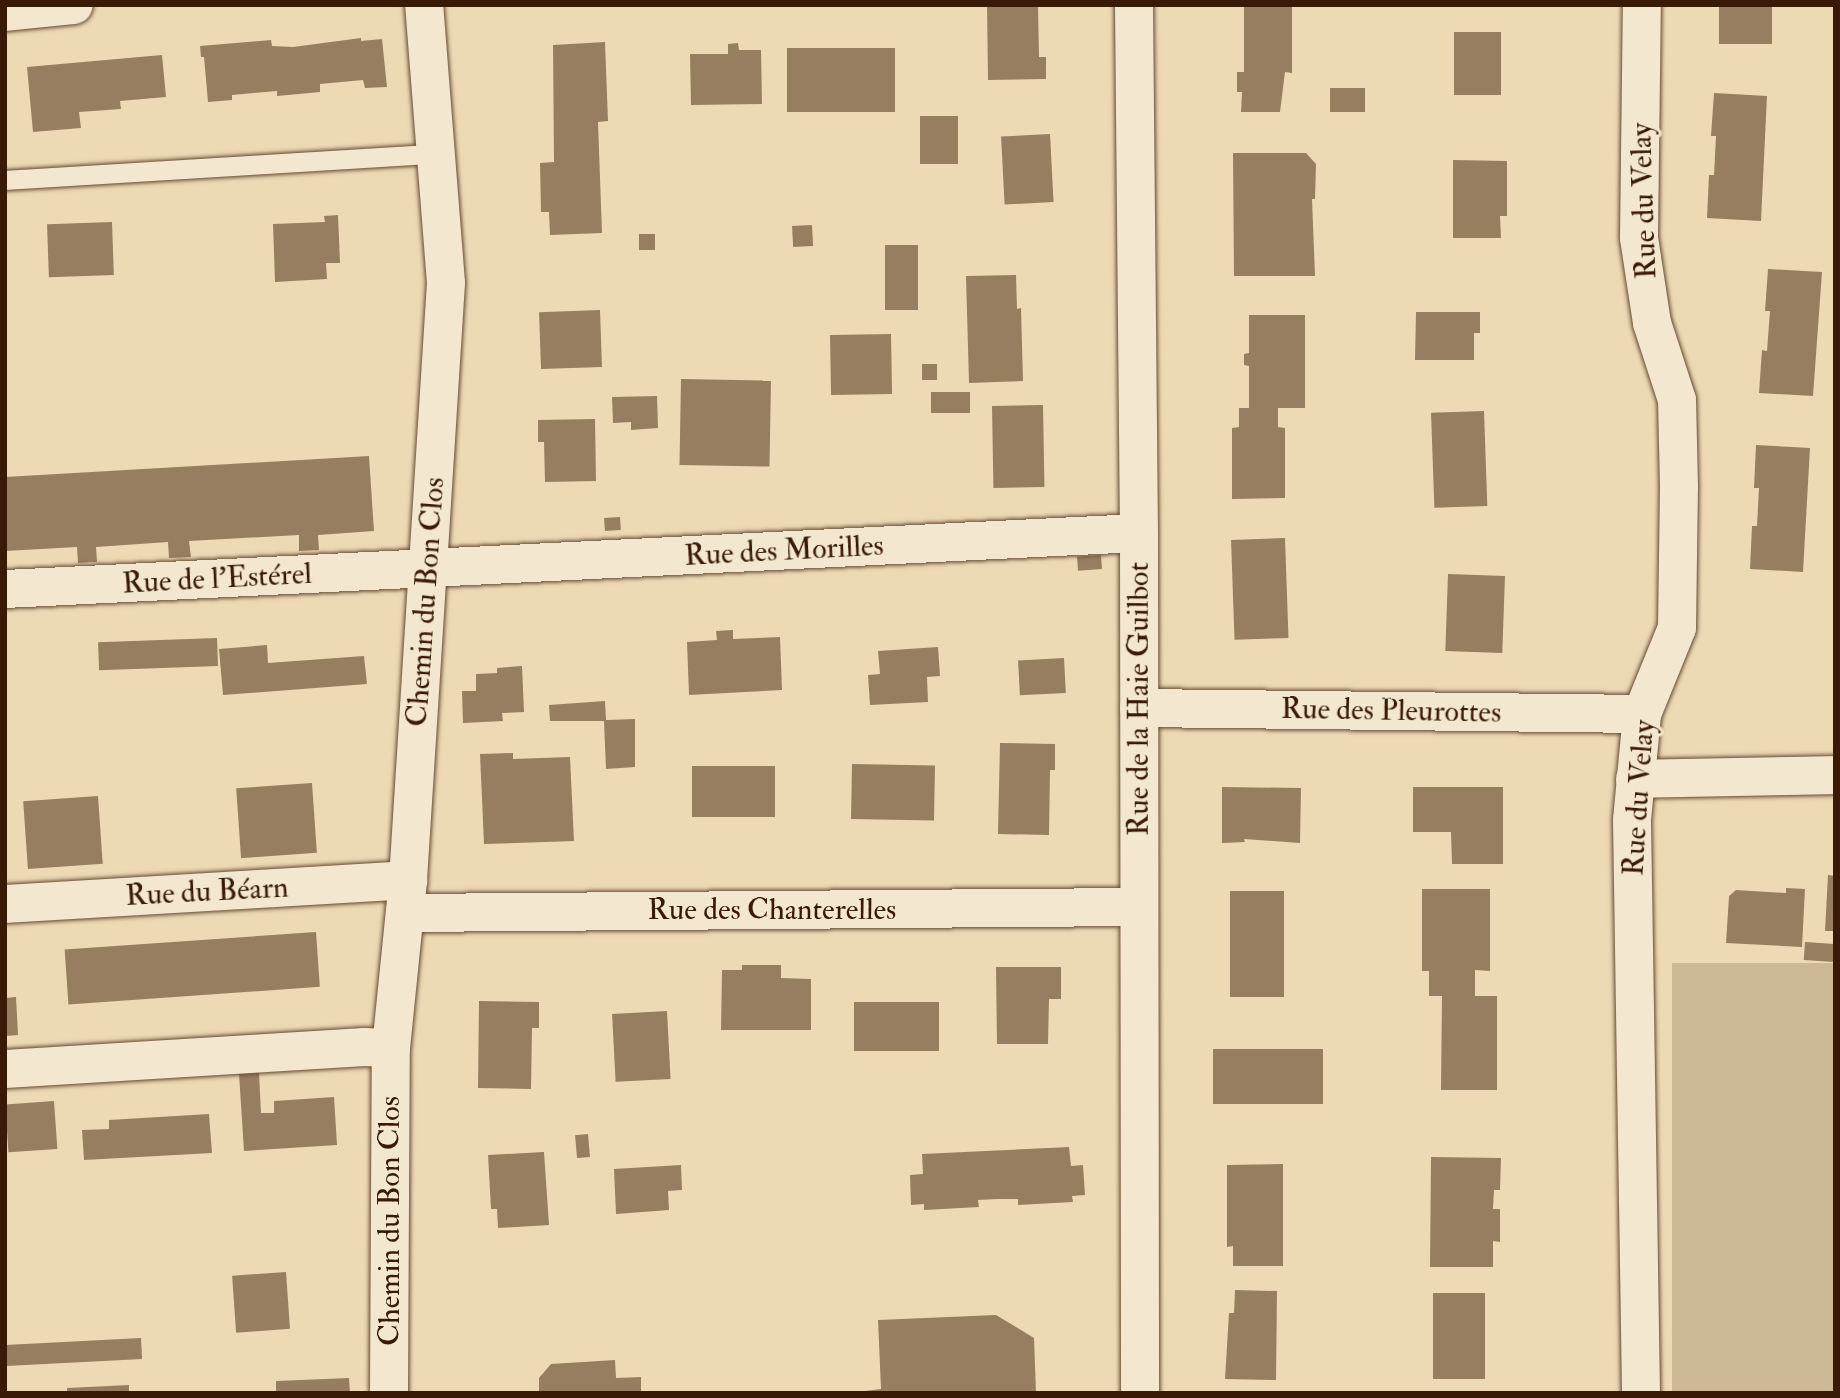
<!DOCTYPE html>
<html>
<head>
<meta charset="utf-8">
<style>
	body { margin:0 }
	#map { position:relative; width:1840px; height:1398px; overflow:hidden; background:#eddab5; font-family:"IM FELL Double Pica",serif }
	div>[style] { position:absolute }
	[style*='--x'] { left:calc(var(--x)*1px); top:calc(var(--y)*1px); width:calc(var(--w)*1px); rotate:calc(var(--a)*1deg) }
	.green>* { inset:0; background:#ceb997; transform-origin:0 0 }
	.building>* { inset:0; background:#977e61; transform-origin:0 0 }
	.roads { filter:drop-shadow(0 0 2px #664a32) drop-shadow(0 0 2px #664a32) }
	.service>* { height:19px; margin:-9.5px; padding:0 9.5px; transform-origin:9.5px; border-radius:9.5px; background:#f3e7cf }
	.minor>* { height:38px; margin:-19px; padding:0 19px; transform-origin:19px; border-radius:19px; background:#f3e7cf }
	.tertiary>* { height:38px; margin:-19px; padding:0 19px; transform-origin:19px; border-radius:19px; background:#f3e7cf }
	span { translate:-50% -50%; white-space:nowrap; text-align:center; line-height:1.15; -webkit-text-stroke:6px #f3e7cf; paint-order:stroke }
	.street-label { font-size:30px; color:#391a07 }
	.frame { position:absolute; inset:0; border:7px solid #391a07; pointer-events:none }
</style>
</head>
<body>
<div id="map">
	<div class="green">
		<div style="left:1835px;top:963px;width:430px;height:163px;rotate:90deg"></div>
	</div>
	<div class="building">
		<div style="clip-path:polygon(987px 5px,1038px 5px,1039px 57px,1046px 57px,1046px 79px,988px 80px)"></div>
		<div style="left:1719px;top:5px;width:53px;height:39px"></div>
		<div style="clip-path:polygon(1244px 6px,1292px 6px,1292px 73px,1285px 72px,1280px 112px,1241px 112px,1242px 92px,1237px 92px,1237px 72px,1244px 72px)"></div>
		<div style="left:1454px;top:32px;width:47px;height:63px"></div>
		<div style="clip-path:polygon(361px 38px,361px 41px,382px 39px,387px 87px,365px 88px,363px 80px,320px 84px,320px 92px,277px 96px,277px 91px,232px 95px,232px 100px,208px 102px,204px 57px,201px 57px,200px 46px,271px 40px,272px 46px,293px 47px)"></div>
		<div style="clip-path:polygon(605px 42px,608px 121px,598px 122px,602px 233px,550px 235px,549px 212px,541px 212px,540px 163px,554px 162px,553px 45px)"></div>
		<div style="clip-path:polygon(738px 43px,739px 50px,761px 50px,762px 104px,691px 105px,690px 54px,728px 54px,728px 44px)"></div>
		<div style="left:787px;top:48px;width:108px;height:64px"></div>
		<div style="clip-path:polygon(162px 55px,166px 97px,120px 101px,121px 109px,79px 112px,81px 128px,33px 132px,27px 67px)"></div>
		<div style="left:1365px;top:88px;width:24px;height:35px;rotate:90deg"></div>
		<div style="clip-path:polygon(1714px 93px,1767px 96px,1761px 221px,1707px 218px,1709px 175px,1714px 175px,1716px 136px,1711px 136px)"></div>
		<div style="left:920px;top:116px;width:38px;height:48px"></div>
		<div style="left:1050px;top:134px;width:68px;height:49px;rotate:87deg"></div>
		<div style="clip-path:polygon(1233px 153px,1306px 153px,1316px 164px,1315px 199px,1312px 199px,1315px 276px,1234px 276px)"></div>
		<div style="clip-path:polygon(1453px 160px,1507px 161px,1507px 216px,1500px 216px,1501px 238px,1453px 238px)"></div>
		<div style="clip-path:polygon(338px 215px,340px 263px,326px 263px,327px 279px,275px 282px,273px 224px,325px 222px,324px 216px)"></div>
		<div style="left:112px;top:222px;width:53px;height:65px;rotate:88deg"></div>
		<div style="left:812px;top:225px;width:21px;height:20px;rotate:87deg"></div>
		<div style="left:655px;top:234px;width:16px;height:16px;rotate:90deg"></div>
		<div style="left:918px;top:245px;width:65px;height:33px;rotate:90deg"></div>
		<div style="clip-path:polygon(1768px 269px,1822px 272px,1813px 396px,1759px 393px,1762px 350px,1767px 351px,1770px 311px,1765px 311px)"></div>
		<div style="clip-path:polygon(1016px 275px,1017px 309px,1021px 308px,1023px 381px,969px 383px,966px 276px)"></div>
		<div style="left:600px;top:310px;width:57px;height:61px;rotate:88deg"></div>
		<div style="clip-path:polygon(1416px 312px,1480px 312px,1480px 333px,1474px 333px,1474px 360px,1415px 360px)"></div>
		<div style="clip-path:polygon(1249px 315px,1305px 315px,1305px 408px,1278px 408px,1278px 427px,1285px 428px,1285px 498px,1232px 499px,1232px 428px,1239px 427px,1239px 408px,1249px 408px,1249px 366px,1244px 365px,1244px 354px,1249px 353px)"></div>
		<div style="left:891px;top:334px;width:60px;height:61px;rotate:89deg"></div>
		<div style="left:922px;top:364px;width:15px;height:16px"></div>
		<div style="left:681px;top:379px;width:90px;height:86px;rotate:1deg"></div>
		<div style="left:970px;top:392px;width:21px;height:39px;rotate:90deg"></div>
		<div style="clip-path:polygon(657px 396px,658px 428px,631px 430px,631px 422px,613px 423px,612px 397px)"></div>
		<div style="left:1043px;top:405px;width:82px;height:51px;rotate:89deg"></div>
		<div style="left:1484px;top:411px;width:95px;height:53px;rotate:88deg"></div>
		<div style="clip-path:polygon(595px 419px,596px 481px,545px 482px,544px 442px,538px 442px,538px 420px)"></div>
		<div style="clip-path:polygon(1756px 445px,1810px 448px,1803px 572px,1750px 569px,1752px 526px,1757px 526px,1759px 488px,1754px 488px)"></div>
		<div style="clip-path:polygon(369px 456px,374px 531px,318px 535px,319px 550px,299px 551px,299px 535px,189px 541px,191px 557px,169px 558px,168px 542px,96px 547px,97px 562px,78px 563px,77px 547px,5px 551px,5px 477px)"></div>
		<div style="left:620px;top:517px;width:13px;height:16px;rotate:86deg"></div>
		<div style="left:1285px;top:538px;width:100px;height:54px;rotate:88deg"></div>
		<div style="left:1101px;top:555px;width:14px;height:24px;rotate:86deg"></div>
		<div style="left:1448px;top:574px;width:57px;height:77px;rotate:2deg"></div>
		<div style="clip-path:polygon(733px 630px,733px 639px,780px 637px,782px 690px,689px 695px,687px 642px,717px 640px,716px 631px)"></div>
		<div style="left:217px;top:638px;width:28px;height:119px;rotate:88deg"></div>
		<div style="clip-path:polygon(267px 645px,268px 663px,364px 656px,367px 684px,223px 695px,219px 649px)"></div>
		<div style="clip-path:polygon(938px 647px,940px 676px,927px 677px,928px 702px,870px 705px,868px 675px,880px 674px,878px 651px)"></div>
		<div style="left:1064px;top:658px;width:35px;height:46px;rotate:87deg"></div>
		<div style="clip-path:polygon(522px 666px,524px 712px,502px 713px,503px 721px,463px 723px,462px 691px,476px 691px,476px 674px,497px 673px,497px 668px)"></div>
		<div style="clip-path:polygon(605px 701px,606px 720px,635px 719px,635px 767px,606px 769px,604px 721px,550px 721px,549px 705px)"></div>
		<div style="clip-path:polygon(1000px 743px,1055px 744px,1055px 770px,1050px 770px,1049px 835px,998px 834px)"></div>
		<div style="clip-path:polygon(513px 753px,513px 759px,570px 757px,574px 841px,484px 844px,480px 754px)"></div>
		<div style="left:852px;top:764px;width:83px;height:55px;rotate:1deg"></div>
		<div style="left:692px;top:766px;width:83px;height:51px"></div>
		<div style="left:312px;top:783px;width:70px;height:76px;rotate:86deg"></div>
		<div style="clip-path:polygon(1222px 787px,1301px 788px,1300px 843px,1244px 839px,1245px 842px,1222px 843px)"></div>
		<div style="clip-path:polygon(1413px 787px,1503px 787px,1503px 864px,1452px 864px,1451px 832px,1413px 832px)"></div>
		<div style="left:98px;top:796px;width:68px;height:75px;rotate:86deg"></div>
		<div style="clip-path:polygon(1828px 875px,1835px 876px,1835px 931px,1825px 931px)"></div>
		<div style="clip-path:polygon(1786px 888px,1805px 889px,1802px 947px,1726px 943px,1729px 896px,1736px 890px,1786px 893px)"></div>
		<div style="clip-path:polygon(1422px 889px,1490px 889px,1490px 971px,1475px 970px,1475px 996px,1497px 996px,1497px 1090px,1441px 1090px,1442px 996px,1429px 996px,1429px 971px,1422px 971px)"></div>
		<div style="left:1230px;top:891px;width:54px;height:106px"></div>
		<div style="left:316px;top:932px;width:55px;height:252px;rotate:86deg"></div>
		<div style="left:1805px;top:942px;width:30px;height:18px;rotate:4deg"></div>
		<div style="clip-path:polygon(742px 965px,781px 965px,781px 978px,811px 979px,811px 1030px,721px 1030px,722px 970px,742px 970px)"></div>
		<div style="clip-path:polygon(996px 967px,1061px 967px,1061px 999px,1049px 999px,1048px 1044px,997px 1044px)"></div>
		<div style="clip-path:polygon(16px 997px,18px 1035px,5px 1036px,5px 998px)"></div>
		<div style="clip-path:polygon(479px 1001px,539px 1002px,539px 1028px,532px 1028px,531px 1089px,478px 1088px)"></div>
		<div style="left:854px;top:1002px;width:85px;height:49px"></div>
		<div style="left:667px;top:1011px;width:68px;height:55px;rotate:87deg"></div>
		<div style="left:1213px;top:1049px;width:110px;height:55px"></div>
		<div style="clip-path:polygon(259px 1073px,261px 1113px,274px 1113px,274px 1101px,334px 1097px,337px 1145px,244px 1151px,239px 1074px)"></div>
		<div style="left:54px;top:1101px;width:48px;height:49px;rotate:86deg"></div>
		<div style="clip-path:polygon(209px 1114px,212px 1153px,84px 1160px,82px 1130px,109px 1129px,109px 1120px)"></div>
		<div style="left:588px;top:1134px;width:23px;height:13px;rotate:85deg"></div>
		<div style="clip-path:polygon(1069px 1147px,1071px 1166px,1083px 1165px,1085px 1195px,1072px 1196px,1073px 1202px,1018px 1205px,1018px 1199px,998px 1199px,978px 1200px,979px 1207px,924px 1210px,924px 1204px,911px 1205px,910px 1175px,923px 1174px,922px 1154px)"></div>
		<div style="clip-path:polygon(544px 1152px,549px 1225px,498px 1228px,497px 1209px,491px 1209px,488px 1155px)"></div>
		<div style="clip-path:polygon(1431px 1157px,1501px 1158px,1500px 1190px,1494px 1190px,1493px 1209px,1500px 1209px,1500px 1242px,1493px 1241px,1493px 1267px,1430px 1267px)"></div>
		<div style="clip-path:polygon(1283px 1164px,1283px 1266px,1233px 1266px,1233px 1246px,1227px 1247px,1227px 1165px)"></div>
		<div style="clip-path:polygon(681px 1165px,682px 1190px,668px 1191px,669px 1210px,616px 1214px,614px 1169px)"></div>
		<div style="left:286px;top:1272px;width:57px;height:54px;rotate:86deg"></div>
		<div style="clip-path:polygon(1235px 1290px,1277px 1291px,1276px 1380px,1225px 1379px,1229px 1313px,1234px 1313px)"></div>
		<div style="left:1433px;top:1293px;width:52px;height:86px"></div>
		<div style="clip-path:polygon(996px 1315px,1034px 1338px,1036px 1393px,848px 1393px,881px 1389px,878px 1320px)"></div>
		<div style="left:141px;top:1338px;width:21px;height:136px;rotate:87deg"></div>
		<div style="clip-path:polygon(615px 1360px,616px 1378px,641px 1377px,641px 1393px,539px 1393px,539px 1378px,551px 1364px)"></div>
		<div style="clip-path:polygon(349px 1378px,350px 1393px,276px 1393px,276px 1381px)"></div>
		<div style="clip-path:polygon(129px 1385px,129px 1393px,67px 1393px,67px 1388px)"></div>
	</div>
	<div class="roads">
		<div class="service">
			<div style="--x:5;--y:180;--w:432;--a:-3.5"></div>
		</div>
		<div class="minor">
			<div style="--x:1134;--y:5;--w:528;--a:89.46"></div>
			<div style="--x:1139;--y:533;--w:860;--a:89.93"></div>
			<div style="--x:5;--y:589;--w:1135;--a:-2.83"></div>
			<div style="--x:1139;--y:708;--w:503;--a:0.68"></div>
			<div style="--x:1635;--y:779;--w:200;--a:-1.1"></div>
			<div style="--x:5;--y:904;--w:404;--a:-3.4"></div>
			<div style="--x:405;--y:913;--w:734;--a:-0.47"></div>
			<div style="--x:5;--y:1069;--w:360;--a:-3.5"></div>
			<div style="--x:364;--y:1047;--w:27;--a:2"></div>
			<div style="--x:389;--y:1393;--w:345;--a:-89.7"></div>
			<div style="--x:391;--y:1048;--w:169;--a:-84.2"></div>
			<div style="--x:408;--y:880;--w:598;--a:-86.36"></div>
			<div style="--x:446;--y:283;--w:279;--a:-94.5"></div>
			<div style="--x:1641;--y:1393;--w:573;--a:-90.9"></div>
			<div style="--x:1632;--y:820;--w:106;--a:-84.6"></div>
			<div style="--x:1642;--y:714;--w:93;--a:-67.9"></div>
			<div style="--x:1677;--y:628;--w:141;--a:-89.2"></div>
			<div style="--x:1679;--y:487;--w:87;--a:-91.3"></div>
			<div style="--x:1677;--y:400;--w:81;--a:-108"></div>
			<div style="--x:1652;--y:323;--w:86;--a:-98.7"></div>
			<div style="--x:1639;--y:238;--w:233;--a:-89.3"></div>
		</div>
		<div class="tertiary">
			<div style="--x:5;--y:12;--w:69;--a:-5.8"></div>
		</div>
	</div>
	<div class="street-label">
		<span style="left:1644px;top:201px;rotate:-92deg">Rue du Velay</span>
		<span style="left:784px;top:551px;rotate:-3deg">Rue des Morilles</span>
		<span style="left:217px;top:579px;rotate:-3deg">Rue de l'Estérel</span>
		<span style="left:426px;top:602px;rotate:-86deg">Chemin du Bon Clos</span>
		<span style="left:1139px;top:699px;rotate:-90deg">Rue de la Haie Guilbot</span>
		<span style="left:1391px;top:711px;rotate:1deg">Rue des Pleurottes</span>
		<span style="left:1639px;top:798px;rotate:-86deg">Rue du Velay</span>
		<span style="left:207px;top:892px;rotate:-3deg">Rue du Béarn</span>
		<span style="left:772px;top:910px">Rue des Chanterelles</span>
		<span style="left:390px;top:1221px;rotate:-90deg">Chemin du Bon Clos</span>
	</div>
	<div class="frame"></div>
</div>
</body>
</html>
